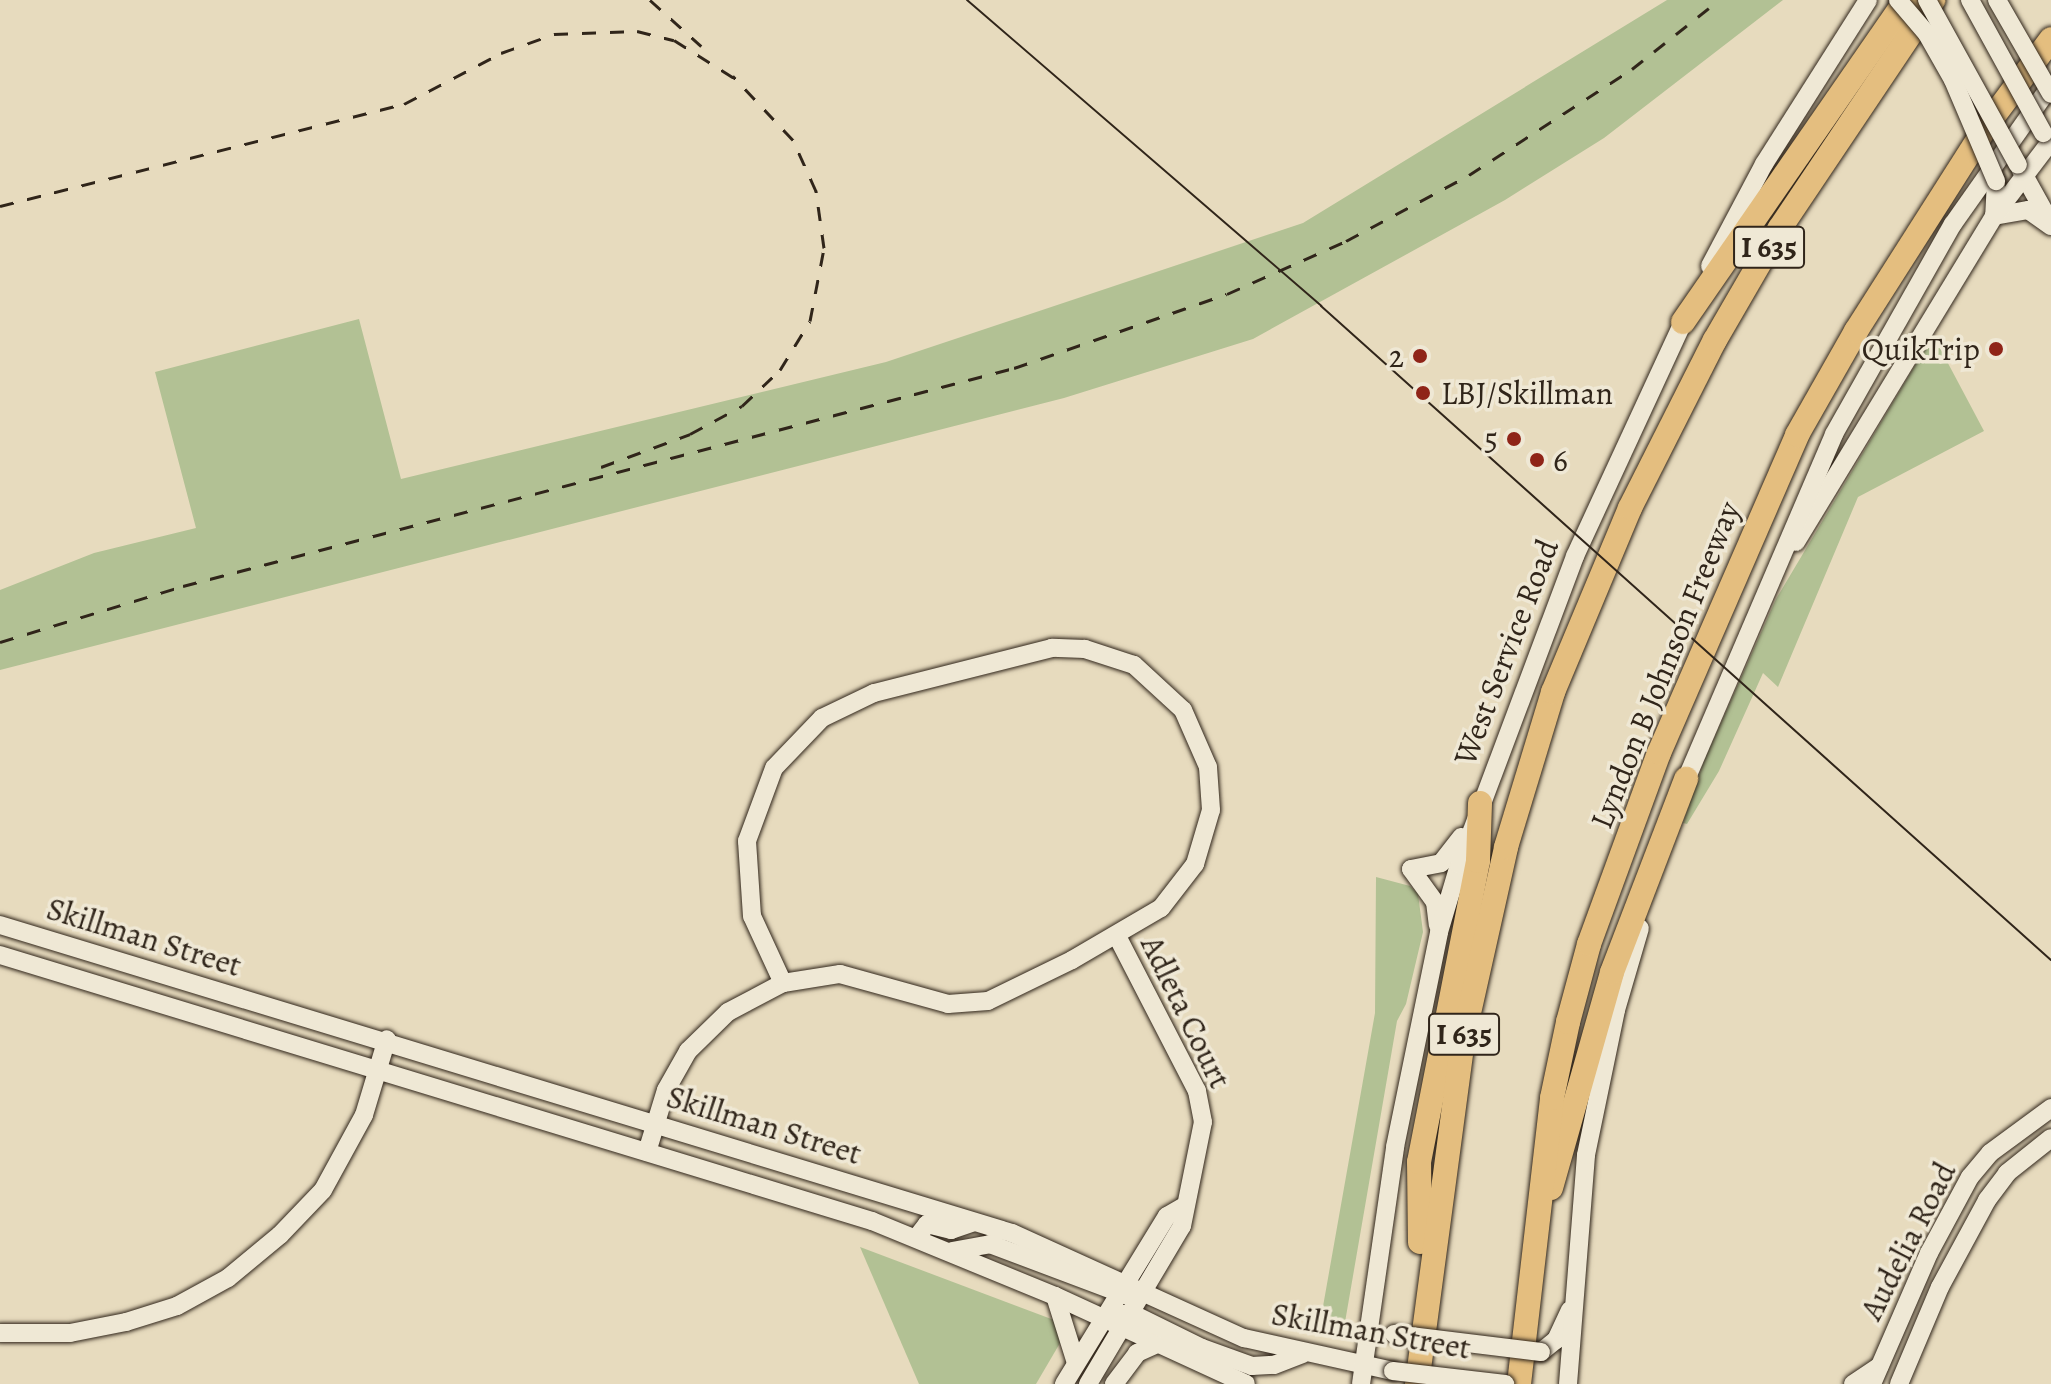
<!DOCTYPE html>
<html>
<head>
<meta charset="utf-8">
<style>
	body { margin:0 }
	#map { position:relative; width:2051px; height:1384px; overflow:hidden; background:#e7dbbe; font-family:Alegreya,serif }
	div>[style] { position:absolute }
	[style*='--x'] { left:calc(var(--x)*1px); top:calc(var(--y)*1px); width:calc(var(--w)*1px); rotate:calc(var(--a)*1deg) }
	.green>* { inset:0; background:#b2c194 }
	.roads { filter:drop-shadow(0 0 2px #30251a) drop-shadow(0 0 2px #30251a) }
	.secondary>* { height:18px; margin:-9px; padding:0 9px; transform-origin:9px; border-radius:9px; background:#efe8d5 }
	.highway>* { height:24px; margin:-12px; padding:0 12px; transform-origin:12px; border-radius:12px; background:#e4be7f }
	.tram>* { height:2px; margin:-1px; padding:0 1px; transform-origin:1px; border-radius:1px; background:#30251a }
	.rail>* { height:3px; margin-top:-1.5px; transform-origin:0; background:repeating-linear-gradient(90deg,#30251a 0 14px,transparent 0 28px) }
	.bridges { filter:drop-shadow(0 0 2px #30251a) drop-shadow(0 0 2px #30251a) }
	.secondary-bridge>* { height:18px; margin:-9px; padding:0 9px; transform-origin:9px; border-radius:9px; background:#efe8d5 }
	.dots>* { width:22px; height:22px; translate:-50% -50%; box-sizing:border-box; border:4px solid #efe8d5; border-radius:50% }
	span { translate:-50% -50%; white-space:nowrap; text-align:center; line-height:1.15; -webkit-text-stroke:7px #efe8d5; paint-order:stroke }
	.shield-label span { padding:2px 6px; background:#efe8d5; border:2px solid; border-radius:6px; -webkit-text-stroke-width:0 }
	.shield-label { font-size:30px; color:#30251a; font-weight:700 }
	.poi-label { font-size:32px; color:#30251a }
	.right { translate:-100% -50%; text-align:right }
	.left { translate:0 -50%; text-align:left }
	.street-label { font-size:32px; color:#30251a }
</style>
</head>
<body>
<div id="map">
	<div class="green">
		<div style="clip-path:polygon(1667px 0,1783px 0,1604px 138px,1505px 200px,1253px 339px,1064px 398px,0 670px,0 590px,94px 553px,196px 528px,155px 372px,359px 319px,401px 479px,886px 362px,1303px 223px)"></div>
		<div style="clip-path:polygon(1933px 335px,1984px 431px,1858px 497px,1778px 687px,1763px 673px,1719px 771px,1687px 824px,1683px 823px,1704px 761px,1776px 599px)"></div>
		<div style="clip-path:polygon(1376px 877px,1410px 886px,1418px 894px,1423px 932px,1406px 1004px,1397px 1021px,1344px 1328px,1335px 1339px,1319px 1329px,1375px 1013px)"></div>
		<div style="clip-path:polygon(860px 1247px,1070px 1326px,1036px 1384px,919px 1384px)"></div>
	</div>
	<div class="roads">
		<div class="secondary">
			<div style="--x:2020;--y:168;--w:62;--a:60.9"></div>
			<div style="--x:1996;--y:181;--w:35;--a:93"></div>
			<div style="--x:1994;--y:216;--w:35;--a:-10"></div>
			<div style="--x:2028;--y:210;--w:28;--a:35"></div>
			<div style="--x:1710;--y:266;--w:115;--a:-62.1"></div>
			<div style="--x:1764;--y:164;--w:194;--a:-57.6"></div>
			<div style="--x:1796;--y:542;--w:381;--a:-58.7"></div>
			<div style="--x:1994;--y:216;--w:94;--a:-52.8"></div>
			<div style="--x:1682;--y:789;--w:386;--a:-66.8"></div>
			<div style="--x:1834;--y:434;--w:241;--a:-60.5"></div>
			<div style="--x:1953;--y:224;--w:170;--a:-54.8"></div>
			<div style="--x:1411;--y:869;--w:31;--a:-11"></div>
			<div style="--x:1441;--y:863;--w:33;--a:-52"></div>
			<div style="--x:1411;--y:869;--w:41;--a:54"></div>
			<div style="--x:1435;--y:902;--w:23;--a:83"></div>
			<div style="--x:0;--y:925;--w:1058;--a:16.93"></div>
			<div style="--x:1012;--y:1233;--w:255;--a:24.4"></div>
			<div style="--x:1244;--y:1338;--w:153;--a:12.5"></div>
			<div style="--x:0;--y:955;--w:912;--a:16.96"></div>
			<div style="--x:872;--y:1221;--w:198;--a:22.3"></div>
			<div style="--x:1055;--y:1296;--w:210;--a:24.7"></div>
			<div style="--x:647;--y:1152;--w:65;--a:-73"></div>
			<div style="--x:666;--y:1090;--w:45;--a:-60.6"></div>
			<div style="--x:688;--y:1051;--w:56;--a:-44.3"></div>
			<div style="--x:728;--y:1012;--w:62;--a:-27.8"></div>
			<div style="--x:783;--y:983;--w:58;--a:-9"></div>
			<div style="--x:840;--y:974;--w:112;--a:15.5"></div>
			<div style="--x:948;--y:1004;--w:40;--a:-4.3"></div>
			<div style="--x:988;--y:1001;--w:93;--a:-26"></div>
			<div style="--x:1072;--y:960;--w:103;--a:-30.3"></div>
			<div style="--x:1161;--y:908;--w:56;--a:-52.3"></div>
			<div style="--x:1195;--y:864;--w:56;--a:-73.5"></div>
			<div style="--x:1211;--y:810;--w:43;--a:-94"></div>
			<div style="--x:1208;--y:767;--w:62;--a:-113.7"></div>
			<div style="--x:1183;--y:710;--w:67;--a:-137.4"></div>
			<div style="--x:1134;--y:665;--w:52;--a:-161.9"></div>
			<div style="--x:1085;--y:649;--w:33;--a:-178"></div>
			<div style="--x:1052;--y:648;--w:184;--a:165.8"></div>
			<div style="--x:874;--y:693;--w:58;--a:154.3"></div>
			<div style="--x:822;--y:718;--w:69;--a:133.8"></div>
			<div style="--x:774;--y:768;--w:78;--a:110.3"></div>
			<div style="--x:747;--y:841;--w:75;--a:86.2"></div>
			<div style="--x:752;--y:916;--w:74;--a:65.2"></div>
			<div style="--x:917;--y:1237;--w:16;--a:-52"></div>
			<div style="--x:927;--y:1224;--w:25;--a:14"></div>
			<div style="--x:951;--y:1230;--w:24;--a:-19"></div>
			<div style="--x:952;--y:1251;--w:39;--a:-10"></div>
			<div style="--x:990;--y:1244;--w:147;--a:20.6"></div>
			<div style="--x:1055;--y:1296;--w:70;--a:72.6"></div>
			<div style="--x:1122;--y:1314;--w:11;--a:0"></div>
			<div style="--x:1133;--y:1314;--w:77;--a:26.2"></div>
			<div style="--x:1202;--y:1348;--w:53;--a:19.8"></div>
			<div style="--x:1252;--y:1366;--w:22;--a:-3"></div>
			<div style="--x:1274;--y:1365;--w:31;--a:-21"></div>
			<div style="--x:0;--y:1333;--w:70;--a:0"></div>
			<div style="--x:70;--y:1333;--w:57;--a:-11.1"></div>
			<div style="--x:126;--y:1322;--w:53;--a:-17.4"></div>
			<div style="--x:177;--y:1306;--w:58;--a:-28.8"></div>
			<div style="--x:228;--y:1278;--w:67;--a:-39.6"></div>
			<div style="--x:280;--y:1235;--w:62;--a:-46.3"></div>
			<div style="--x:323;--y:1190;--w:85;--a:-61.3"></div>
			<div style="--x:364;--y:1115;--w:79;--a:-73.2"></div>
			<div style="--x:1541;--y:1352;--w:19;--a:-39"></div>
			<div style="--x:1556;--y:1340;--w:33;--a:-65"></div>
			<div style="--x:1064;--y:1384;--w:197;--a:-58.5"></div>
			<div style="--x:1167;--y:1216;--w:20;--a:-30"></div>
			<div style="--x:1088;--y:1384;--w:184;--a:-59.3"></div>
			<div style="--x:1182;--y:1226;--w:106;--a:-78.6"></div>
			<div style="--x:1203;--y:1122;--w:32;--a:-101"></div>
			<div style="--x:1197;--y:1091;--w:174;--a:-117.3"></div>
			<div style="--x:1114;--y:1384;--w:39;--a:-53"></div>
			<div style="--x:1137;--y:1353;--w:20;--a:-24"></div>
			<div style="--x:1361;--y:1384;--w:239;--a:-81.8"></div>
			<div style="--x:1395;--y:1147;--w:219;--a:-78.4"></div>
			<div style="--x:1439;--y:932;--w:70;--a:-73.4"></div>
			<div style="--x:1459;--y:865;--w:330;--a:-69.4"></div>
			<div style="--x:1575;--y:556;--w:270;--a:-65.2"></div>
			<div style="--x:1568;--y:1384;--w:230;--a:-85.5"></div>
			<div style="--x:1586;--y:1155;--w:148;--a:-78.3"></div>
			<div style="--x:1616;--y:1010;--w:85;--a:-73.7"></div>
			<div style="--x:1853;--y:1384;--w:32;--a:-34"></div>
			<div style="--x:1872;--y:1384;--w:143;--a:-66.5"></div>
			<div style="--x:1929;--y:1253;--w:86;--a:-61.7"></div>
			<div style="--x:1970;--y:1177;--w:31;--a:-50"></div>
			<div style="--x:1990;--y:1153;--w:76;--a:-36.4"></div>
			<div style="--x:1899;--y:1384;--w:105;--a:-67.1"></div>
			<div style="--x:1940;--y:1287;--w:99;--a:-61.6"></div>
			<div style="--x:1987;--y:1200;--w:34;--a:-53"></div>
			<div style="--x:2007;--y:1173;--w:56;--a:-38.5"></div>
		</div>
		<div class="highway">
			<div style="--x:1683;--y:322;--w:392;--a:-55.3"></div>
			<div style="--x:1551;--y:1188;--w:224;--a:-74.2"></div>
			<div style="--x:1612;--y:972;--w:207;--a:-69"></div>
			<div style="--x:1420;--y:1242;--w:80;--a:-90.7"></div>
			<div style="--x:1419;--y:1162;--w:307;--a:-78.9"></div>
			<div style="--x:1478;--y:861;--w:58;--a:-88"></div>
			<div style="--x:1417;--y:1384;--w:347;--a:-82.4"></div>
			<div style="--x:1463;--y:1040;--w:198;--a:-77.4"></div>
			<div style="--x:1506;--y:847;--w:162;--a:-73.1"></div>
			<div style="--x:1553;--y:692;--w:199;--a:-67.3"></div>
			<div style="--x:1630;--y:508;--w:188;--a:-63.2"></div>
			<div style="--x:1715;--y:340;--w:129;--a:-59.9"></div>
			<div style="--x:1780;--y:228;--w:275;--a:-56.1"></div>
			<div style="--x:1519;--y:1384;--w:288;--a:-83.4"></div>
			<div style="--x:1552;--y:1098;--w:78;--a:-78.1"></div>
			<div style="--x:1568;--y:1022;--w:81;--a:-74.9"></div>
			<div style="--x:1589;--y:944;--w:203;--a:-69.9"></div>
			<div style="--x:1659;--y:753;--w:347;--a:-66.5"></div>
			<div style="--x:1797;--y:435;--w:120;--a:-60.4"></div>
			<div style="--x:1856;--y:331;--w:244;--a:-57.5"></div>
			<div style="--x:1987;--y:125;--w:107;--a:-53.3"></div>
		</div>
	</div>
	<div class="tram">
		<div style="--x:967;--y:0;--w:468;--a:40.8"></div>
		<div style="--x:1321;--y:306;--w:980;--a:41.86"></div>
	</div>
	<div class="rail">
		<div style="--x:650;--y:0;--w:69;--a:42"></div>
		<div style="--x:0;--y:206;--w:417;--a:-14.2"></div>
		<div style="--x:404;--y:104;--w:110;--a:-27.7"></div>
		<div style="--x:501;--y:53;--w:56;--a:-19.7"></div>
		<div style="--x:554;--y:34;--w:83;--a:-2.1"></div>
		<div style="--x:637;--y:31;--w:38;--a:14"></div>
		<div style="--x:674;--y:40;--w:80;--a:32.3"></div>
		<div style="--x:601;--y:467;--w:95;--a:-20.3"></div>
		<div style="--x:690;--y:434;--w:59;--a:-28.3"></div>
		<div style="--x:742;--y:406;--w:52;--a:-43.5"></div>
		<div style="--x:780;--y:370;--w:57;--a:-58.5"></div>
		<div style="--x:810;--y:321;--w:74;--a:-79.1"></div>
		<div style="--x:824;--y:248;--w:58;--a:-98"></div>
		<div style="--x:816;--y:191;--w:56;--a:-114.3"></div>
		<div style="--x:793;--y:140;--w:88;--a:-133.2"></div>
		<div style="--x:0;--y:642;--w:191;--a:-17"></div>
		<div style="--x:183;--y:586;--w:859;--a:-14.7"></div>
		<div style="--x:1014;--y:368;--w:225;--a:-19.2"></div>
		<div style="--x:1227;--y:294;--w:130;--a:-24"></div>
		<div style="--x:1346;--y:241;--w:140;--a:-28.2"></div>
		<div style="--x:1469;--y:175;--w:194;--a:-33"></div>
		<div style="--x:1632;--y:69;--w:111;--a:-38.4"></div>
	</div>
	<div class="bridges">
		<div class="secondary-bridge">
			<div style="--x:1898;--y:0;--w:45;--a:49.5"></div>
			<div style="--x:1927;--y:34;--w:53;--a:60.5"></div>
			<div style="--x:1953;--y:80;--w:110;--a:66.9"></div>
			<div style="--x:1927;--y:0;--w:188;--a:61.1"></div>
			<div style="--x:1970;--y:0;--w:152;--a:61.2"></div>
			<div style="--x:1997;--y:0;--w:108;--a:60.1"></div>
			<div style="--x:1394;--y:1334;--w:148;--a:7"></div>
			<div style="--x:1393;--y:1371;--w:113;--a:6.6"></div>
		</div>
	</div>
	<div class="dots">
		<div style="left:1996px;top:349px;background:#8f2418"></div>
		<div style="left:1420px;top:356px;background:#8f2418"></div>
		<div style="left:1423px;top:393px;background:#8f2418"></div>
		<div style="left:1514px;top:439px;background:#8f2418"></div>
		<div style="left:1537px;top:460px;background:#8f2418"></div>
	</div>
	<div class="shield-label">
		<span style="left:1769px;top:247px">I 635</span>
		<span style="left:1464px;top:1034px">I 635</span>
	</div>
	<div class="poi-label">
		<span class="right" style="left:1980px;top:349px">QuikTrip</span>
		<span class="right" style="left:1404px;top:356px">2</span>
		<span class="left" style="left:1441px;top:393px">LBJ/Skillman</span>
		<span class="right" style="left:1498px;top:439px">5</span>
		<span class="left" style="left:1553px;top:460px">6</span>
	</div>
	<div class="street-label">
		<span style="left:1506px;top:652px;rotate:-69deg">West Service Road</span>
		<span style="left:1665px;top:665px;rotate:-68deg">Lyndon B Johnson Freeway</span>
		<span style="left:144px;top:937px;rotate:17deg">Skillman Street</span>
		<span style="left:1186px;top:1012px;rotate:64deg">Adleta Court</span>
		<span style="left:764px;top:1125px;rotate:17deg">Skillman Street</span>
		<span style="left:1908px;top:1241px;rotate:-63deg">Audelia Road</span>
		<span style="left:1371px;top:1331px;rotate:10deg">Skillman Street</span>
	</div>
</div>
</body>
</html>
